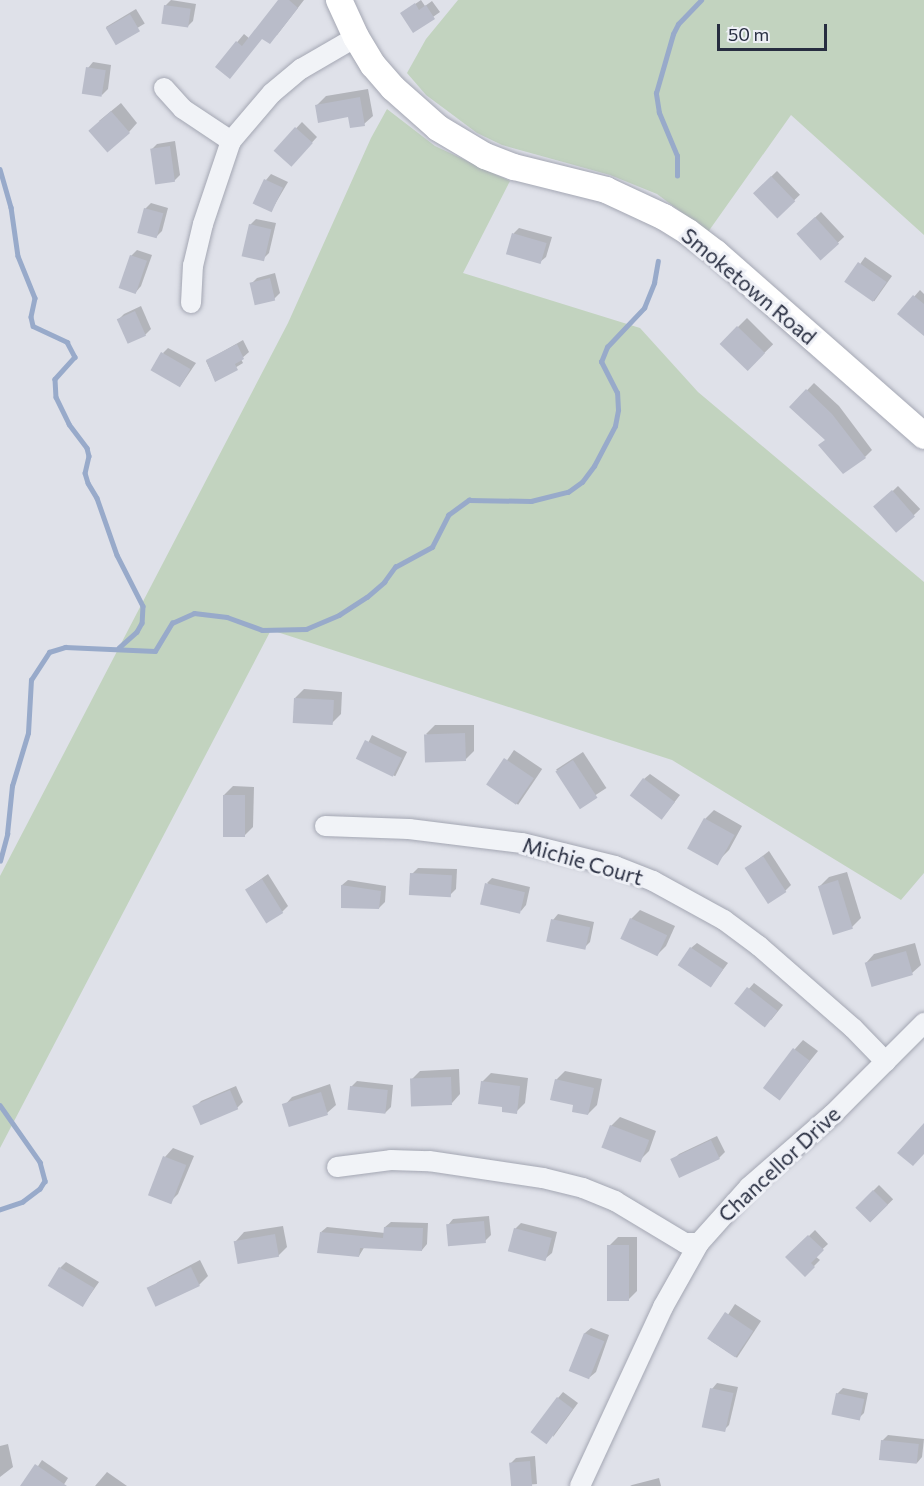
<!DOCTYPE html>
<html>
<head>
<meta charset="utf-8">
<style>
	body { margin:0 }
	#map { position:relative; width:924px; height:1486px; overflow:hidden; background:#dfe1e9; font-family:Commissioner,sans-serif }
	div>[style] { position:absolute }
	[style*='--x'] { left:calc(var(--x)*1px); top:calc(var(--y)*1px); width:calc(var(--w)*1px); rotate:calc(var(--a)*1deg) }
	.green>* { inset:0; background:#c2d3bf }
	.shadow>* { inset:0; background:#0003; transform-origin:0 0 }
	.stream>* { height:4.5px; margin:-2.25px; padding:0 2.25px; transform-origin:2.25px; border-radius:2.25px; background:#98aaca }
	.building>* { inset:0; background:#b9bcc9; transform-origin:0 0 }
	.roads { filter:drop-shadow(0 0 2px #a4a7b3) drop-shadow(0 0 2px #a4a7b3) }
	.minor>* { height:20px; margin:-10px; padding:0 10px; transform-origin:10px; border-radius:10px; background:#f1f3f7 }
	.major>* { height:26px; margin:-13px; padding:0 13px; transform-origin:13px; border-radius:13px; background:#fff }
	span { translate:-50% -50%; white-space:nowrap; text-align:center; line-height:1.15; -webkit-text-stroke:6px #eef0f6; paint-order:stroke }
	.street-label { font-size:21px; color:#272d40 }
	.scale { position:absolute; left:717px; top:24px; width:110px; height:27px; box-sizing:border-box; border:3px solid #272d40; border-top:0; padding-left:8px; font-size:18px; line-height:21px; white-space:nowrap; color:#272d40; -webkit-text-stroke:4px #eef0f6; paint-order:stroke }
</style>
</head>
<body>
<div id="map">
	<div class="green">
		<div style="clip-path:polygon(458px 0,924px 0,924px 235px,791px 115px,708px 232px,657px 194px,610px 175px,502px 145px,477px 133px,426px 95px,407px 73px,426px 39px)"></div>
		<div style="clip-path:polygon(387px 109px,435px 146px,510px 181px,463px 273px,640px 328px,698px 392px,924px 582px,924px 873px,901px 900px,672px 760px,271px 630px,0 1148px,0 876px,288px 323px,371px 138px)"></div>
	</div>
	<div class="shadow">
		<div style="clip-path:polygon(171px 0,196px 4px,193px 21px,187px 27px,165px 6px)"></div>
		<div style="clip-path:polygon(280px 0,304px 0,277px 35px,263px 37px,217px 66px,244px 34px,250px 39px)"></div>
		<div style="clip-path:polygon(421px 0,425px 6px,432px 1px,440px 12px,413px 31px,402px 13px)"></div>
		<div style="left:136px;top:9px;width:17px;height:35px;rotate:59deg"></div>
		<div style="clip-path:polygon(93px 62px,111px 65px,108px 89px,102px 95px,88px 68px)"></div>
		<div style="clip-path:polygon(368px 89px,373px 116px,364px 124px,349px 116px,317px 105px,326px 96px)"></div>
		<div style="clip-path:polygon(121px 103px,137px 123px,129px 132px,99px 121px)"></div>
		<div style="clip-path:polygon(302px 122px,317px 137px,297px 159px,276px 150px)"></div>
		<div style="clip-path:polygon(175px 141px,180px 175px,174px 181px,151px 150px,157px 144px)"></div>
		<div style="left:777px;top:171px;width:33px;height:32px;rotate:46deg"></div>
		<div style="clip-path:polygon(271px 174px,288px 182px,271px 211px,266px 180px)"></div>
		<div style="clip-path:polygon(151px 203px,168px 208px,162px 231px,156px 237px,145px 209px)"></div>
		<div style="left:821px;top:212px;width:34px;height:32px;rotate:47deg"></div>
		<div style="clip-path:polygon(256px 219px,276px 223px,269px 253px,263px 259px,250px 225px)"></div>
		<div style="clip-path:polygon(519px 228px,552px 237px,546px 257px,540px 262px,508px 253px,514px 233px)"></div>
		<div style="clip-path:polygon(137px 250px,152px 255px,141px 286px,136px 292px,131px 256px)"></div>
		<div style="left:865px;top:257px;width:33px;height:31px;rotate:35deg"></div>
		<div style="clip-path:polygon(275px 273px,280px 293px,274px 299px,252px 283px,257px 278px)"></div>
		<div style="clip-path:polygon(920px 290px,924px 294px,924px 335px,899px 314px)"></div>
		<div style="clip-path:polygon(141px 306px,151px 329px,145px 335px,119px 319px,124px 314px)"></div>
		<div style="left:747px;top:318px;width:37px;height:36px;rotate:45deg"></div>
		<div style="clip-path:polygon(243px 340px,249px 352px,241px 359px,243px 363px,215px 380px,206px 361px)"></div>
		<div style="clip-path:polygon(168px 348px,196px 363px,181px 385px,163px 353px)"></div>
		<div style="clip-path:polygon(814px 383px,839px 406px,872px 450px,865px 457px,826px 439px,792px 406px)"></div>
		<div style="left:898px;top:486px;width:32px;height:30px;rotate:46deg"></div>
		<div style="clip-path:polygon(304px 689px,342px 692px,341px 714px,332px 723px,295px 698px)"></div>
		<div style="clip-path:polygon(435px 725px,474px 725px,474px 751px,465px 760px,426px 734px)"></div>
		<div style="left:372px;top:735px;width:39px;height:27px;rotate:26deg"></div>
		<div style="left:514px;top:750px;width:34px;height:43px;rotate:34deg"></div>
		<div style="left:583px;top:752px;width:43px;height:32px;rotate:57deg"></div>
		<div style="clip-path:polygon(650px 774px,680px 795px,663px 817px,644px 779px)"></div>
		<div style="clip-path:polygon(233px 786px,254px 787px,253px 827px,244px 836px,224px 795px)"></div>
		<div style="clip-path:polygon(714px 810px,742px 826px,729px 850px,720px 859px,705px 853px,702px 856px,689px 848px,705px 819px)"></div>
		<div style="clip-path:polygon(769px 851px,791px 885px,785px 891px,747px 868px)"></div>
		<div style="clip-path:polygon(418px 868px,457px 869px,456px 889px,450px 895px,412px 874px)"></div>
		<div style="clip-path:polygon(847px 872px,861px 918px,852px 927px,820px 886px,829px 877px)"></div>
		<div style="clip-path:polygon(268px 874px,288px 906px,282px 912px,247px 889px)"></div>
		<div style="clip-path:polygon(492px 878px,530px 887px,526px 905px,521px 911px,487px 883px)"></div>
		<div style="clip-path:polygon(348px 880px,386px 886px,385px 902px,379px 908px,342px 906px,342px 885px)"></div>
		<div style="clip-path:polygon(640px 910px,675px 926px,666px 946px,657px 955px,631px 919px)"></div>
		<div style="clip-path:polygon(558px 914px,594px 922px,590px 942px,584px 948px,553px 920px)"></div>
		<div style="clip-path:polygon(697px 943px,728px 963px,711px 986px,691px 948px)"></div>
		<div style="clip-path:polygon(915px 943px,921px 965px,912px 973px,866px 963px,874px 954px)"></div>
		<div style="clip-path:polygon(754px 983px,783px 1005px,771px 1020px,736px 1004px)"></div>
		<div style="clip-path:polygon(803px 1040px,818px 1051px,779px 1099px,795px 1049px)"></div>
		<div style="clip-path:polygon(459px 1069px,460px 1094px,452px 1103px,411px 1080px,420px 1071px)"></div>
		<div style="clip-path:polygon(565px 1071px,602px 1079px,597px 1105px,588px 1114px,575px 1104px,556px 1080px)"></div>
		<div style="clip-path:polygon(491px 1073px,528px 1078px,525px 1103px,516px 1112px,504px 1105px,482px 1082px)"></div>
		<div style="clip-path:polygon(357px 1081px,393px 1085px,391px 1107px,385px 1113px,351px 1087px)"></div>
		<div style="clip-path:polygon(330px 1084px,336px 1105px,327px 1113px,284px 1106px,292px 1097px)"></div>
		<div style="clip-path:polygon(236px 1086px,243px 1102px,237px 1108px,195px 1107px,201px 1101px)"></div>
		<div style="clip-path:polygon(620px 1117px,656px 1131px,649px 1151px,640px 1160px,611px 1126px)"></div>
		<div style="clip-path:polygon(717px 1136px,725px 1152px,719px 1158px,673px 1160px,679px 1154px)"></div>
		<div style="clip-path:polygon(173px 1148px,194px 1156px,178px 1194px,170px 1202px,165px 1157px)"></div>
		<div style="left:879px;top:1185px;width:20px;height:31px;rotate:45deg"></div>
		<div style="clip-path:polygon(489px 1216px,491px 1235px,485px 1241px,448px 1225px,453px 1219px)"></div>
		<div style="clip-path:polygon(391px 1222px,428px 1223px,427px 1244px,422px 1250px,365px 1246px,359px 1256px,321px 1232px,327px 1227px,385px 1233px,385px 1227px)"></div>
		<div style="clip-path:polygon(521px 1223px,557px 1232px,552px 1253px,546px 1258px,515px 1229px)"></div>
		<div style="clip-path:polygon(283px 1226px,287px 1247px,278px 1256px,236px 1241px,244px 1232px)"></div>
		<div style="clip-path:polygon(815px 1230px,828px 1244px,815px 1256px,820px 1260px,805px 1275px,788px 1257px)"></div>
		<div style="clip-path:polygon(618px 1237px,637px 1237px,637px 1291px,628px 1300px,609px 1246px)"></div>
		<div style="clip-path:polygon(200px 1260px,208px 1276px,199px 1285px,149px 1290px,158px 1282px)"></div>
		<div style="clip-path:polygon(66px 1262px,99px 1282px,83px 1305px,60px 1268px)"></div>
		<div style="left:735px;top:1304px;width:31px;height:44px;rotate:33deg"></div>
		<div style="clip-path:polygon(591px 1328px,609px 1335px,596px 1372px,590px 1377px,572px 1371px,585px 1333px)"></div>
		<div style="clip-path:polygon(717px 1383px,738px 1387px,729px 1425px,724px 1430px,712px 1389px)"></div>
		<div style="clip-path:polygon(843px 1388px,868px 1393px,864px 1413px,859px 1418px,837px 1394px)"></div>
		<div style="clip-path:polygon(563px 1392px,578px 1403px,553px 1437px,558px 1398px)"></div>
		<div style="clip-path:polygon(888px 1435px,924px 1439px,922px 1457px,917px 1463px,882px 1441px)"></div>
		<div style="clip-path:polygon(8px 1444px,13px 1467px,0 1477px,0 1446px)"></div>
		<div style="clip-path:polygon(535px 1456px,537px 1484px,512px 1486px,510px 1464px,516px 1458px)"></div>
		<div style="clip-path:polygon(42px 1460px,68px 1478px,63px 1486px,25px 1486px)"></div>
		<div style="clip-path:polygon(107px 1472px,127px 1486px,95px 1486px)"></div>
		<div style="clip-path:polygon(659px 1478px,661px 1486px,630px 1486px,632px 1485px)"></div>
	</div>
	<div class="stream">
		<div style="--x:0;--y:169;--w:40;--a:74"></div>
		<div style="--x:11;--y:207;--w:49;--a:81.9"></div>
		<div style="--x:18;--y:256;--w:45;--a:68"></div>
		<div style="--x:35;--y:298;--w:19;--a:102"></div>
		<div style="--x:31;--y:317;--w:9;--a:77"></div>
		<div style="--x:33;--y:326;--w:38;--a:25"></div>
		<div style="--x:67;--y:342;--w:17;--a:62"></div>
		<div style="--x:75;--y:357;--w:30;--a:132"></div>
		<div style="--x:55;--y:379;--w:18;--a:87"></div>
		<div style="--x:56;--y:397;--w:30;--a:64"></div>
		<div style="--x:69;--y:424;--w:30;--a:53"></div>
		<div style="--x:87;--y:448;--w:8;--a:76"></div>
		<div style="--x:89;--y:456;--w:17;--a:103"></div>
		<div style="--x:85;--y:473;--w:10;--a:73"></div>
		<div style="--x:88;--y:483;--w:17;--a:59"></div>
		<div style="--x:97;--y:498;--w:60;--a:70.7"></div>
		<div style="--x:117;--y:555;--w:57;--a:63"></div>
		<div style="--x:143;--y:606;--w:17;--a:93"></div>
		<div style="--x:142;--y:623;--w:10;--a:119"></div>
		<div style="--x:137;--y:632;--w:24;--a:138"></div>
		<div style="--x:677;--y:176;--w:20;--a:-90"></div>
		<div style="--x:677;--y:156;--w:47;--a:-112.7"></div>
		<div style="--x:659;--y:113;--w:20;--a:-99"></div>
		<div style="--x:656;--y:93;--w:61;--a:-73.9"></div>
		<div style="--x:673;--y:34;--w:11;--a:-63"></div>
		<div style="--x:678;--y:24;--w:33;--a:-46"></div>
		<div style="--x:0;--y:861;--w:28;--a:-75"></div>
		<div style="--x:7;--y:834;--w:48;--a:-84.1"></div>
		<div style="--x:12;--y:786;--w:55;--a:-73.2"></div>
		<div style="--x:28;--y:733;--w:53;--a:-86.8"></div>
		<div style="--x:31;--y:680;--w:33;--a:-57"></div>
		<div style="--x:49;--y:652;--w:17;--a:-17"></div>
		<div style="--x:65;--y:647;--w:90;--a:2.5"></div>
		<div style="--x:155;--y:651;--w:33;--a:-59"></div>
		<div style="--x:172;--y:623;--w:24;--a:-24"></div>
		<div style="--x:194;--y:613;--w:33;--a:7"></div>
		<div style="--x:227;--y:617;--w:37;--a:20"></div>
		<div style="--x:262;--y:630;--w:44;--a:-1.3"></div>
		<div style="--x:306;--y:629;--w:36;--a:-23"></div>
		<div style="--x:339;--y:615;--w:33;--a:-33"></div>
		<div style="--x:367;--y:597;--w:23;--a:-41"></div>
		<div style="--x:384;--y:582;--w:19;--a:-54"></div>
		<div style="--x:395;--y:567;--w:42;--a:-28.4"></div>
		<div style="--x:432;--y:547;--w:36;--a:-63"></div>
		<div style="--x:448;--y:515;--w:26;--a:-36"></div>
		<div style="--x:469;--y:500;--w:62;--a:0.9"></div>
		<div style="--x:531;--y:501;--w:38;--a:-14"></div>
		<div style="--x:568;--y:492;--w:17;--a:-36"></div>
		<div style="--x:582;--y:482;--w:20;--a:-53"></div>
		<div style="--x:594;--y:466;--w:45;--a:-62.3"></div>
		<div style="--x:615;--y:426;--w:16;--a:-79"></div>
		<div style="--x:618;--y:410;--w:17;--a:-93"></div>
		<div style="--x:617;--y:393;--w:35;--a:-117"></div>
		<div style="--x:601;--y:362;--w:16;--a:-68"></div>
		<div style="--x:607;--y:347;--w:54;--a:-46.5"></div>
		<div style="--x:644;--y:308;--w:27;--a:-68"></div>
		<div style="--x:654;--y:283;--w:22;--a:-80"></div>
		<div style="--x:0;--y:1105;--w:70;--a:54.9"></div>
		<div style="--x:40;--y:1162;--w:20;--a:75"></div>
		<div style="--x:45;--y:1181;--w:9;--a:122"></div>
		<div style="--x:40;--y:1189;--w:21;--a:143"></div>
		<div style="--x:23;--y:1202;--w:24;--a:161"></div>
	</div>
	<div class="building">
		<div style="clip-path:polygon(278px 0,289px 0,298px 8px,270px 44px,262px 39px,230px 79px,215px 67px,236px 41px,242px 46px)"></div>
		<div style="clip-path:polygon(415px 3px,419px 10px,426px 5px,435px 19px,413px 33px,400px 13px)"></div>
		<div style="left:164px;top:5px;width:27px;height:19px;rotate:8deg"></div>
		<div style="left:130px;top:14px;width:20px;height:28px;rotate:60deg"></div>
		<div style="left:86px;top:67px;width:20px;height:27px;rotate:9deg"></div>
		<div style="clip-path:polygon(360px 97px,365px 126px,350px 128px,348px 117px,318px 123px,315px 105px)"></div>
		<div style="left:111px;top:111px;width:29px;height:30px;rotate:49deg"></div>
		<div style="left:295px;top:127px;width:24px;height:32px;rotate:42deg"></div>
		<div style="left:170px;top:146px;width:36px;height:20px;rotate:82deg"></div>
		<div style="left:771px;top:176px;width:35px;height:25px;rotate:46deg"></div>
		<div style="left:264px;top:179px;width:21px;height:27px;rotate:25deg"></div>
		<div style="left:144px;top:208px;width:20px;height:26px;rotate:15deg"></div>
		<div style="left:815px;top:217px;width:36px;height:25px;rotate:48deg"></div>
		<div style="left:249px;top:224px;width:23px;height:33px;rotate:13deg"></div>
		<div style="left:512px;top:233px;width:36px;height:22px;rotate:16deg"></div>
		<div style="left:130px;top:255px;width:18px;height:35px;rotate:19deg"></div>
		<div style="left:858px;top:262px;width:35px;height:24px;rotate:35deg"></div>
		<div style="left:270px;top:278px;width:23px;height:21px;rotate:77deg"></div>
		<div style="clip-path:polygon(913px 295px,924px 304px,924px 336px,897px 314px)"></div>
		<div style="left:135px;top:311px;width:27px;height:20px;rotate:66deg"></div>
		<div style="left:737px;top:326px;width:39px;height:25px;rotate:44deg"></div>
		<div style="clip-path:polygon(237px 344px,244px 359px,235px 364px,238px 370px,215px 382px,206px 360px)"></div>
		<div style="left:161px;top:352px;width:34px;height:21px;rotate:30deg"></div>
		<div style="clip-path:polygon(806px 389px,832px 414px,866px 458px,843px 474px,818px 445px,825px 440px,789px 407px)"></div>
		<div style="left:892px;top:490px;width:35px;height:25px;rotate:49deg"></div>
		<div style="left:294px;top:698px;width:40px;height:25px;rotate:3deg"></div>
		<div style="left:465px;top:733px;width:28px;height:41px;rotate:88deg"></div>
		<div style="left:365px;top:740px;width:41px;height:21px;rotate:26deg"></div>
		<div style="left:504px;top:758px;width:36px;height:32px;rotate:34deg"></div>
		<div style="left:573px;top:760px;width:45px;height:21px;rotate:57deg"></div>
		<div style="left:643px;top:778px;width:40px;height:22px;rotate:37deg"></div>
		<div style="left:223px;top:795px;width:22px;height:42px"></div>
		<div style="left:704px;top:818px;width:35px;height:35px;rotate:29deg"></div>
		<div style="left:763px;top:856px;width:43px;height:22px;rotate:57deg"></div>
		<div style="left:410px;top:873px;width:42px;height:22px;rotate:3deg"></div>
		<div style="left:262px;top:879px;width:40px;height:20px;rotate:58deg"></div>
		<div style="left:838px;top:880px;width:51px;height:21px;rotate:73deg"></div>
		<div style="left:485px;top:883px;width:41px;height:22px;rotate:13deg"></div>
		<div style="clip-path:polygon(341px 885px,381px 891px,379px 909px,341px 908px)"></div>
		<div style="left:630px;top:918px;width:41px;height:23px;rotate:25deg"></div>
		<div style="left:551px;top:919px;width:40px;height:23px;rotate:12deg"></div>
		<div style="left:690px;top:947px;width:40px;height:22px;rotate:34deg"></div>
		<div style="left:906px;top:951px;width:25px;height:43px;rotate:74deg"></div>
		<div style="left:747px;top:987px;width:39px;height:21px;rotate:38deg"></div>
		<div style="left:793px;top:1048px;width:21px;height:50px;rotate:37deg"></div>
		<div style="left:451px;top:1077px;width:28px;height:41px;rotate:88deg"></div>
		<div style="clip-path:polygon(555px 1079px,594px 1088px,588px 1115px,572px 1112px,573px 1105px,550px 1100px)"></div>
		<div style="clip-path:polygon(481px 1081px,520px 1086px,517px 1114px,502px 1112px,502px 1107px,478px 1104px)"></div>
		<div style="left:350px;top:1086px;width:38px;height:24px;rotate:6deg"></div>
		<div style="left:230px;top:1090px;width:21px;height:41px;rotate:67deg"></div>
		<div style="left:321px;top:1092px;width:24px;height:41px;rotate:73deg"></div>
		<div style="clip-path:polygon(924px 1123px,924px 1154px,913px 1166px,897px 1153px)"></div>
		<div style="left:610px;top:1125px;width:42px;height:24px;rotate:21deg"></div>
		<div style="left:711px;top:1140px;width:21px;height:45px;rotate:65deg"></div>
		<div style="left:163px;top:1156px;width:25px;height:42px;rotate:21deg"></div>
		<div style="left:873px;top:1190px;width:21px;height:25px;rotate:45deg"></div>
		<div style="left:484px;top:1221px;width:22px;height:38px;rotate:85deg"></div>
		<div style="clip-path:polygon(384px 1227px,423px 1228px,422px 1251px,360px 1248px,359px 1257px,317px 1253px,320px 1232px,383px 1238px)"></div>
		<div style="left:514px;top:1228px;width:39px;height:24px;rotate:15deg"></div>
		<div style="left:275px;top:1234px;width:23px;height:42px;rotate:80deg"></div>
		<div style="clip-path:polygon(808px 1235px,824px 1250px,811px 1263px,815px 1267px,805px 1277px,785px 1257px)"></div>
		<div style="left:607px;top:1245px;width:22px;height:56px"></div>
		<div style="left:59px;top:1267px;width:41px;height:22px;rotate:31deg"></div>
		<div style="left:191px;top:1267px;width:21px;height:49px;rotate:65deg"></div>
		<div style="left:725px;top:1312px;width:34px;height:32px;rotate:34deg"></div>
		<div style="left:584px;top:1333px;width:22px;height:41px;rotate:22deg"></div>
		<div style="left:710px;top:1388px;width:24px;height:40px;rotate:12deg"></div>
		<div style="left:836px;top:1393px;width:29px;height:22px;rotate:12deg"></div>
		<div style="left:557px;top:1397px;width:20px;height:44px;rotate:37deg"></div>
		<div style="left:881px;top:1440px;width:38px;height:20px;rotate:6deg"></div>
		<div style="left:530px;top:1461px;width:25px;height:21px;rotate:85deg"></div>
		<div style="clip-path:polygon(35px 1464px,67px 1486px,20px 1486px)"></div>
	</div>
	<div class="roads">
		<div class="minor">
			<div style="--x:164;--y:88;--w:28;--a:48"></div>
			<div style="--x:183;--y:109;--w:58;--a:33.7"></div>
			<div style="--x:191;--y:303;--w:37;--a:-87"></div>
			<div style="--x:193;--y:266;--w:43;--a:-76.6"></div>
			<div style="--x:203;--y:224;--w:88;--a:-71.4"></div>
			<div style="--x:231;--y:141;--w:63;--a:-49.5"></div>
			<div style="--x:272;--y:93;--w:38;--a:-40"></div>
			<div style="--x:301;--y:69;--w:64;--a:-30.2"></div>
			<div style="--x:325;--y:826;--w:84;--a:2"></div>
			<div style="--x:409;--y:829;--w:114;--a:7.1"></div>
			<div style="--x:522;--y:843;--w:96;--a:13.9"></div>
			<div style="--x:615;--y:866;--w:41;--a:21.5"></div>
			<div style="--x:653;--y:881;--w:81;--a:28.8"></div>
			<div style="--x:724;--y:920;--w:44;--a:36.6"></div>
			<div style="--x:759;--y:946;--w:125;--a:41.1"></div>
			<div style="--x:853;--y:1028;--w:47;--a:45.9"></div>
			<div style="--x:337;--y:1167;--w:54;--a:-7.4"></div>
			<div style="--x:391;--y:1160;--w:38;--a:2"></div>
			<div style="--x:429;--y:1161;--w:115;--a:8.5"></div>
			<div style="--x:543;--y:1178;--w:41;--a:14"></div>
			<div style="--x:583;--y:1188;--w:35;--a:22"></div>
			<div style="--x:615;--y:1201;--w:82;--a:31"></div>
			<div style="--x:685;--y:1243;--w:14;--a:0"></div>
			<div style="--x:580;--y:1486;--w:197;--a:-65.1"></div>
			<div style="--x:663;--y:1307;--w:73;--a:-60.6"></div>
			<div style="--x:699;--y:1243;--w:75;--a:-48.2"></div>
			<div style="--x:749;--y:1187;--w:111;--a:-41"></div>
			<div style="--x:833;--y:1114;--w:129;--a:-45"></div>
		</div>
		<div class="major">
			<div style="--x:339;--y:0;--w:41;--a:65.3"></div>
			<div style="--x:356;--y:37;--w:33;--a:59"></div>
			<div style="--x:373;--y:65;--w:30;--a:49"></div>
			<div style="--x:393;--y:88;--w:60;--a:41.6"></div>
			<div style="--x:438;--y:128;--w:55;--a:30.8"></div>
			<div style="--x:485;--y:156;--w:31;--a:21"></div>
			<div style="--x:514;--y:167;--w:95;--a:14"></div>
			<div style="--x:606;--y:190;--w:64;--a:25"></div>
			<div style="--x:664;--y:217;--w:28;--a:32"></div>
			<div style="--x:688;--y:232;--w:35;--a:37"></div>
			<div style="--x:716;--y:253;--w:277;--a:41.3"></div>
		</div>
	</div>
	<div class="street-label">
		<span style="left:749px;top:286px;rotate:40deg">Smoketown Road</span>
		<span style="left:583px;top:861px;rotate:16deg">Michie Court</span>
		<span style="left:779px;top:1164px;rotate:-43deg">Chancellor Drive</span>
	</div>
	<div class="scale">50 m</div>
</div>
</body>
</html>
